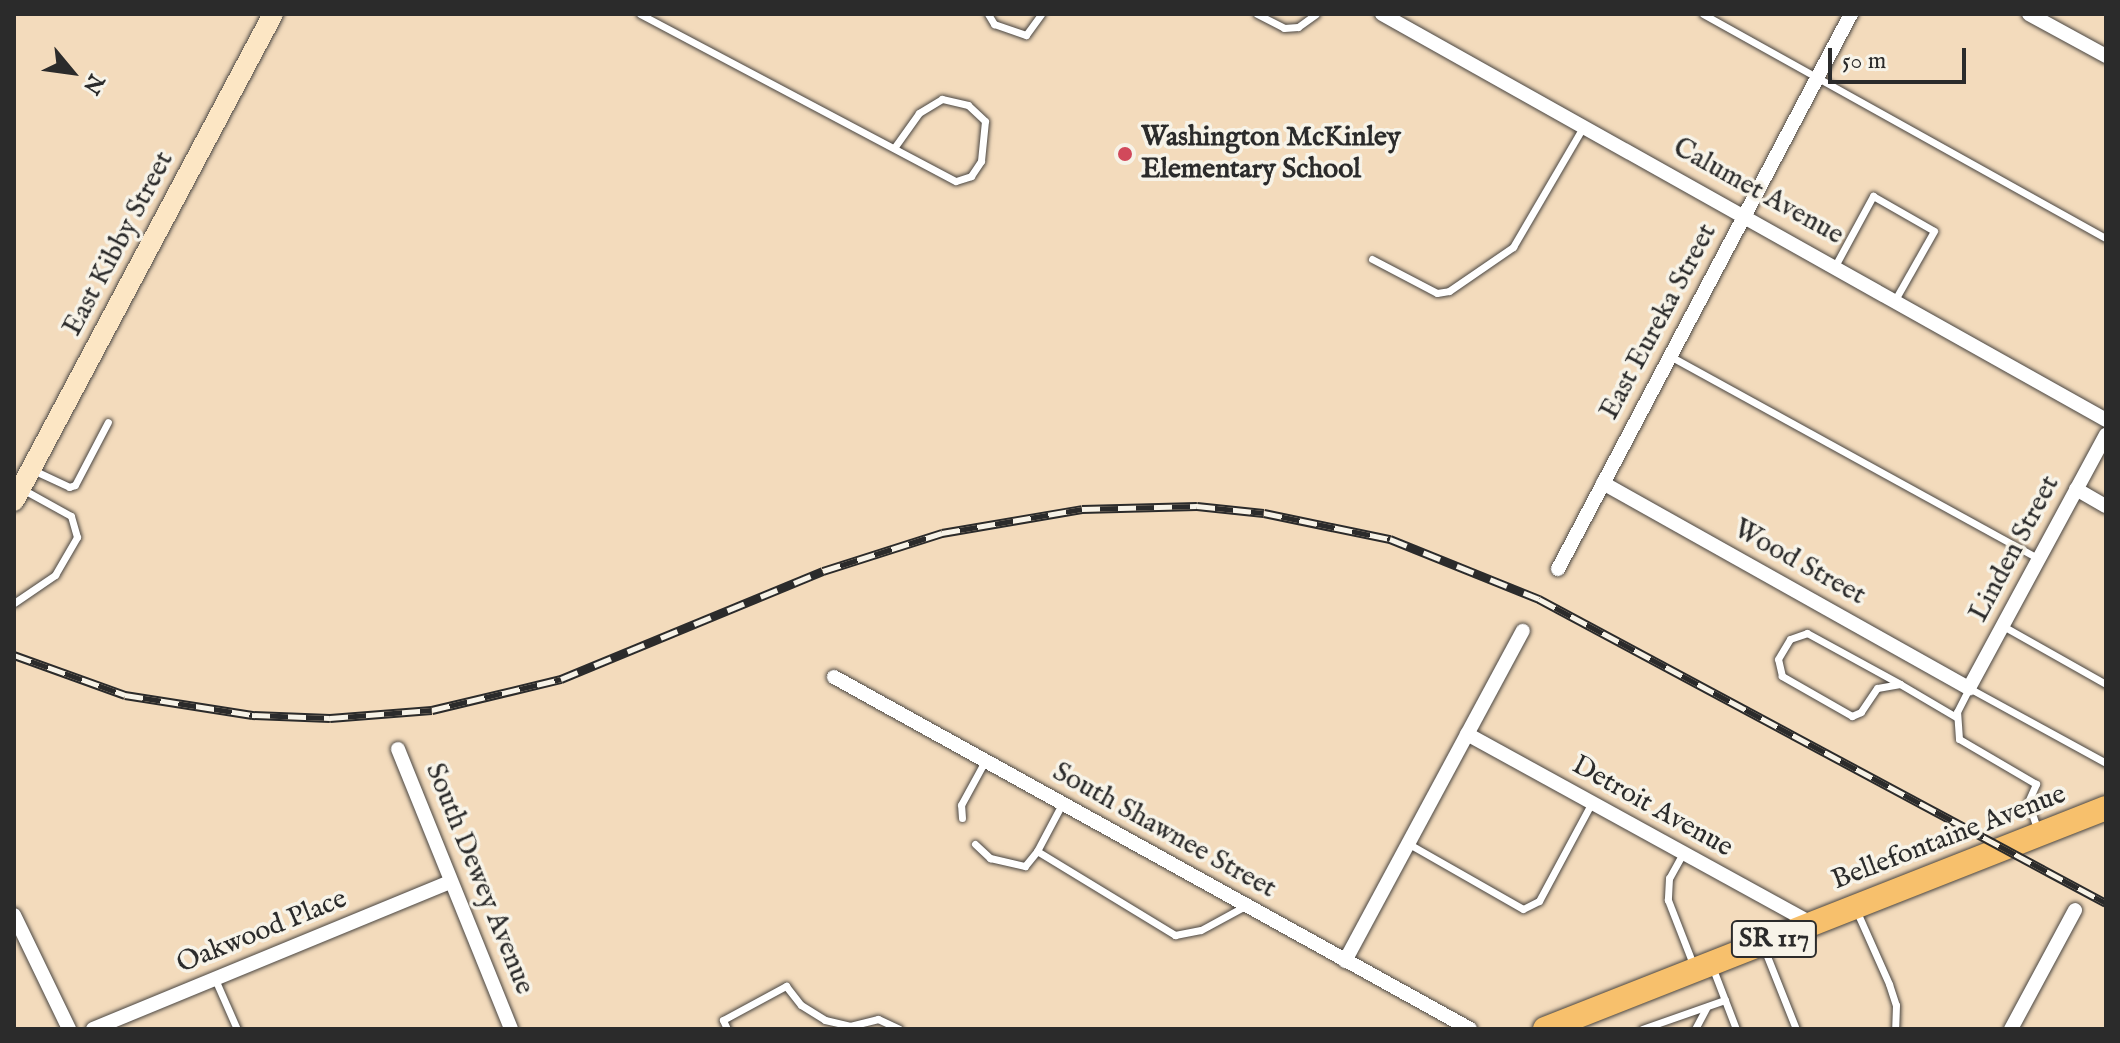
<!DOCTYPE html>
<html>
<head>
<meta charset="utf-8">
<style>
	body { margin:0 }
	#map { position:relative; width:2120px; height:1043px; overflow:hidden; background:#f3dbbc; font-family:"IM FELL English",serif }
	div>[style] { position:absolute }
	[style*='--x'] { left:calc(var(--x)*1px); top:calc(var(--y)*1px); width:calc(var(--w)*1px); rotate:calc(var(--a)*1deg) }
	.roads { filter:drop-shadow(0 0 2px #494541) drop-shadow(0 0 2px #494541) }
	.lane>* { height:7px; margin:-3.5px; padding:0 3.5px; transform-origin:3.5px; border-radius:3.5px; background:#fff }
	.street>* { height:14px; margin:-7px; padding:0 7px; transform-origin:7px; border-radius:7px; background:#fff }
	.secondary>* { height:20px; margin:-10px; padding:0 10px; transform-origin:10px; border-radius:10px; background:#fce6c4 }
	.primary>* { height:24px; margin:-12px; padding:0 12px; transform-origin:12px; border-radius:12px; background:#f7c06c }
	.rail>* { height:9px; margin-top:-4.5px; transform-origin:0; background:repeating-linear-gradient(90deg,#f7f3e8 0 18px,#2b2b2b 0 36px); box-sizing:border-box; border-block:2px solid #2b2b2b }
	.dots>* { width:22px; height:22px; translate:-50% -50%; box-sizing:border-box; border:4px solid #f7f3e8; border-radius:50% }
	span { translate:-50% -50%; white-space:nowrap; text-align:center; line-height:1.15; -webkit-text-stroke:7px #f7f3e8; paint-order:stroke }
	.shield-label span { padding:2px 6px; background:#f7f3e8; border:2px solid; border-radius:6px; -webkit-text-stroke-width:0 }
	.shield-label { font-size:26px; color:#2b2b2b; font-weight:700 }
	.poi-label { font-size:28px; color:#2b2b2b; font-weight:700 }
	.left { translate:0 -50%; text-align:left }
	.street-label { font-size:28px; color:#2b2b2b }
	.frame { position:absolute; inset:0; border:16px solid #2b2b2b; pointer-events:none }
	.north { position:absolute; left:32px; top:32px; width:80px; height:80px; -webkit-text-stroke:6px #f7f3e8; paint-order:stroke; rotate:119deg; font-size:22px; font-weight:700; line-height:32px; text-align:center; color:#2b2b2b }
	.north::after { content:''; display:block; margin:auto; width:28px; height:36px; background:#2b2b2b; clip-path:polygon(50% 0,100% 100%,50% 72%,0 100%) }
	.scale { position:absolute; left:1828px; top:48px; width:138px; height:36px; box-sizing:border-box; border:4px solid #2b2b2b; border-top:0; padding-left:10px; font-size:24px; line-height:28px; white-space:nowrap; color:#2b2b2b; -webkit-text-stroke:6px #f7f3e8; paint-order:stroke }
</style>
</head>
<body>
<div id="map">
	<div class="roads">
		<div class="lane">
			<div style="--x:640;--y:14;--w:357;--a:27.9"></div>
			<div style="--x:956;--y:181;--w:16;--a:-18"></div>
			<div style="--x:971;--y:176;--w:18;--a:-56"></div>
			<div style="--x:981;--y:161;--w:40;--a:-84.3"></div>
			<div style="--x:985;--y:121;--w:23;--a:-137"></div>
			<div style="--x:968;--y:105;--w:27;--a:-167"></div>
			<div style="--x:942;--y:99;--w:27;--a:149"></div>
			<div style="--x:919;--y:113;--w:43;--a:125.5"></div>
			<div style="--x:988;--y:14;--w:12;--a:59"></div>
			<div style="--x:994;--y:24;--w:34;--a:19"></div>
			<div style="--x:1026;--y:35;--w:26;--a:-54"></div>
			<div style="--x:1257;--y:14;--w:30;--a:27"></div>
			<div style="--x:1284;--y:28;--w:14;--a:-4"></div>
			<div style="--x:1298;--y:27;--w:22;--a:-36"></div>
			<div style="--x:1703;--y:14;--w:461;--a:29.1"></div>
			<div style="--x:1372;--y:259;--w:73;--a:27.6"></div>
			<div style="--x:1437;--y:293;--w:12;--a:-9"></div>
			<div style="--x:1449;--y:291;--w:78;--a:-34.5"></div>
			<div style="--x:1513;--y:247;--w:139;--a:-59.7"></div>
			<div style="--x:1835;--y:266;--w:80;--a:-61.5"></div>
			<div style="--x:1873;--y:196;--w:70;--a:29.8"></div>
			<div style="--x:1934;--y:231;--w:79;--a:119.5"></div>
			<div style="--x:1670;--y:356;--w:421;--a:28.8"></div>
			<div style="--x:33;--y:470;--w:40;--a:25"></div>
			<div style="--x:69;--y:487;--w:6;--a:-18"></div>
			<div style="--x:75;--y:485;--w:71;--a:-62.4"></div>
			<div style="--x:14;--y:603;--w:50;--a:-34.3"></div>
			<div style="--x:55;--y:575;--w:44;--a:-59.9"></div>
			<div style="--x:77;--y:537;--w:22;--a:-106"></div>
			<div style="--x:71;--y:516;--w:56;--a:-151.1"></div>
			<div style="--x:2003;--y:626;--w:118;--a:29.4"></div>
			<div style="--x:1900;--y:684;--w:23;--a:170"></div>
			<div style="--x:1877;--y:688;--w:29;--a:124"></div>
			<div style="--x:1861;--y:712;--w:10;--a:156"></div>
			<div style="--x:1852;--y:716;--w:81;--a:-150.3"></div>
			<div style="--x:1782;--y:676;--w:17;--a:-103"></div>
			<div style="--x:1778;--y:659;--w:23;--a:-59"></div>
			<div style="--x:1790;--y:639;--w:18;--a:-19"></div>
			<div style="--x:1807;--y:633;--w:106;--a:28.7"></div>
			<div style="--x:1900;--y:684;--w:65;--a:30.5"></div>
			<div style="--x:1062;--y:804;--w:53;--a:118"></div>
			<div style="--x:1037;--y:851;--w:162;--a:31.3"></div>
			<div style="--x:1175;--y:935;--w:26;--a:-11"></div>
			<div style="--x:1201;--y:930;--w:50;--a:-28.6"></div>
			<div style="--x:962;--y:818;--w:13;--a:-94"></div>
			<div style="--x:961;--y:805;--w:50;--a:-61.4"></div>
			<div style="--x:2038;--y:831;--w:31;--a:-109"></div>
			<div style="--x:2028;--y:802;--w:20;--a:-66"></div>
			<div style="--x:2036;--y:784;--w:89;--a:-149.7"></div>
			<div style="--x:1959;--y:739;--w:27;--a:-94"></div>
			<div style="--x:1957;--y:712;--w:27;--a:-63"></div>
			<div style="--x:1969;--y:688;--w:156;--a:28.7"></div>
			<div style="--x:975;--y:844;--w:21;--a:43"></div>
			<div style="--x:990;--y:858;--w:36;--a:13"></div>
			<div style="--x:1025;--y:866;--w:19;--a:-51"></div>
			<div style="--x:1409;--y:844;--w:131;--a:29.7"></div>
			<div style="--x:1523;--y:909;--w:18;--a:-27"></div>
			<div style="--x:1539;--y:901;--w:110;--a:-61.8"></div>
			<div style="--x:1682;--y:855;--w:26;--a:119"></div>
			<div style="--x:1669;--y:878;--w:22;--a:93"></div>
			<div style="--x:1668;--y:900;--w:69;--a:68.7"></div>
			<div style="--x:1857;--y:912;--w:79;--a:66"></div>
			<div style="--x:1889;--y:984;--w:22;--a:72"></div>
			<div style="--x:1896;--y:1005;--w:24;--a:92"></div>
			<div style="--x:1763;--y:946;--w:89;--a:68.3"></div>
			<div style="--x:1713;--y:969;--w:64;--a:69"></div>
			<div style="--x:215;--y:979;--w:55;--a:66.3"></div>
			<div style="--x:727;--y:1029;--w:10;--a:-114"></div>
			<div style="--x:723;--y:1020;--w:72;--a:-28.4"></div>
			<div style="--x:786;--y:986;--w:24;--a:52"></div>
			<div style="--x:801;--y:1005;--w:28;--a:32"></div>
			<div style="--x:825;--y:1020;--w:26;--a:13"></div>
			<div style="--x:850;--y:1026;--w:29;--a:-14"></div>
			<div style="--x:878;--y:1019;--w:23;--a:25"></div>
			<div style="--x:1642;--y:1029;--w:88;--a:-19.3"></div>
			<div style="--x:1695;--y:1029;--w:24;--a:-62"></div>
		</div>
		<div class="street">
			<div style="--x:1382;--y:14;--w:830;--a:29.28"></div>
			<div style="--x:2029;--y:14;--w:88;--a:28.6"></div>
			<div style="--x:1603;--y:483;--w:420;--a:29.3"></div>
			<div style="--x:1969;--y:688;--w:288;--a:-61.6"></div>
			<div style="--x:2076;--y:489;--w:34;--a:30"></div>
			<div style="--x:1558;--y:569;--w:628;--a:-62.17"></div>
			<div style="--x:834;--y:677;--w:727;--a:28.96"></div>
			<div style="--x:1467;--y:734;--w:394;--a:28.8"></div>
			<div style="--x:398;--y:749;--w:302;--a:68"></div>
			<div style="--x:14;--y:915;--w:127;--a:64.2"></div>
			<div style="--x:1345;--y:961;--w:375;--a:-61.7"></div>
			<div style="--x:93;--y:1029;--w:386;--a:-22.4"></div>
			<div style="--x:2011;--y:1029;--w:135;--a:-61.7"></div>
		</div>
		<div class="secondary">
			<div style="--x:14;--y:501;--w:552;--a:-61.99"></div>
		</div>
		<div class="primary">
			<div style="--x:1545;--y:1029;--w:603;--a:-21.5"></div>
		</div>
	</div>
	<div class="rail">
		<div style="--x:14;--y:655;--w:118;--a:19.8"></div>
		<div style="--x:125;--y:695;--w:129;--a:8.9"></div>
		<div style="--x:252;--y:715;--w:78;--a:2.2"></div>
		<div style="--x:330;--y:718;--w:102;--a:-4.5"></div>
		<div style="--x:432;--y:710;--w:133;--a:-13.5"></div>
		<div style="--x:561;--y:679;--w:283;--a:-22.4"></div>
		<div style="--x:823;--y:571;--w:125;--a:-17.7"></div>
		<div style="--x:942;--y:533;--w:142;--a:-9.7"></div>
		<div style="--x:1082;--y:509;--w:115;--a:-1.5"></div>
		<div style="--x:1197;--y:506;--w:67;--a:6"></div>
		<div style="--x:1264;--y:513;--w:129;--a:11.7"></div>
		<div style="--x:1390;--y:539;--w:161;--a:21.9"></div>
		<div style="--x:1539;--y:599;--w:643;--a:28.2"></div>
	</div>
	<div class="dots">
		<div style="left:1125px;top:154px;background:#d1495b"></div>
	</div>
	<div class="shield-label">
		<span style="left:1774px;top:939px">SR 117</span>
	</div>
	<div class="poi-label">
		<span class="left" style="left:1141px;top:154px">Washington McKinley<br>Elementary School</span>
	</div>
	<div class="street-label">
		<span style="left:1758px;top:192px;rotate:29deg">Calumet Avenue</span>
		<span style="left:119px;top:244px;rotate:-62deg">East Kibby Street</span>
		<span style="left:1659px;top:322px;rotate:-62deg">East Eureka Street</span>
		<span style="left:2015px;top:549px;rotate:-62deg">Linden Street</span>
		<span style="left:1799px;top:563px;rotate:29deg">Wood Street</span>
		<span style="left:1652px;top:807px;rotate:29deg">Detroit Avenue</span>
		<span style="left:1164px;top:831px;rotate:29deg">South Shawnee Street</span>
		<span style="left:1949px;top:838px;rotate:-21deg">Bellefontaine Avenue</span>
		<span style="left:479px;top:879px;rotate:68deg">South Dewey Avenue</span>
		<span style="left:262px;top:932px;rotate:-22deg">Oakwood Place</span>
	</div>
	<div class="frame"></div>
	<div class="north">N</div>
	<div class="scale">50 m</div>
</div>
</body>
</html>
